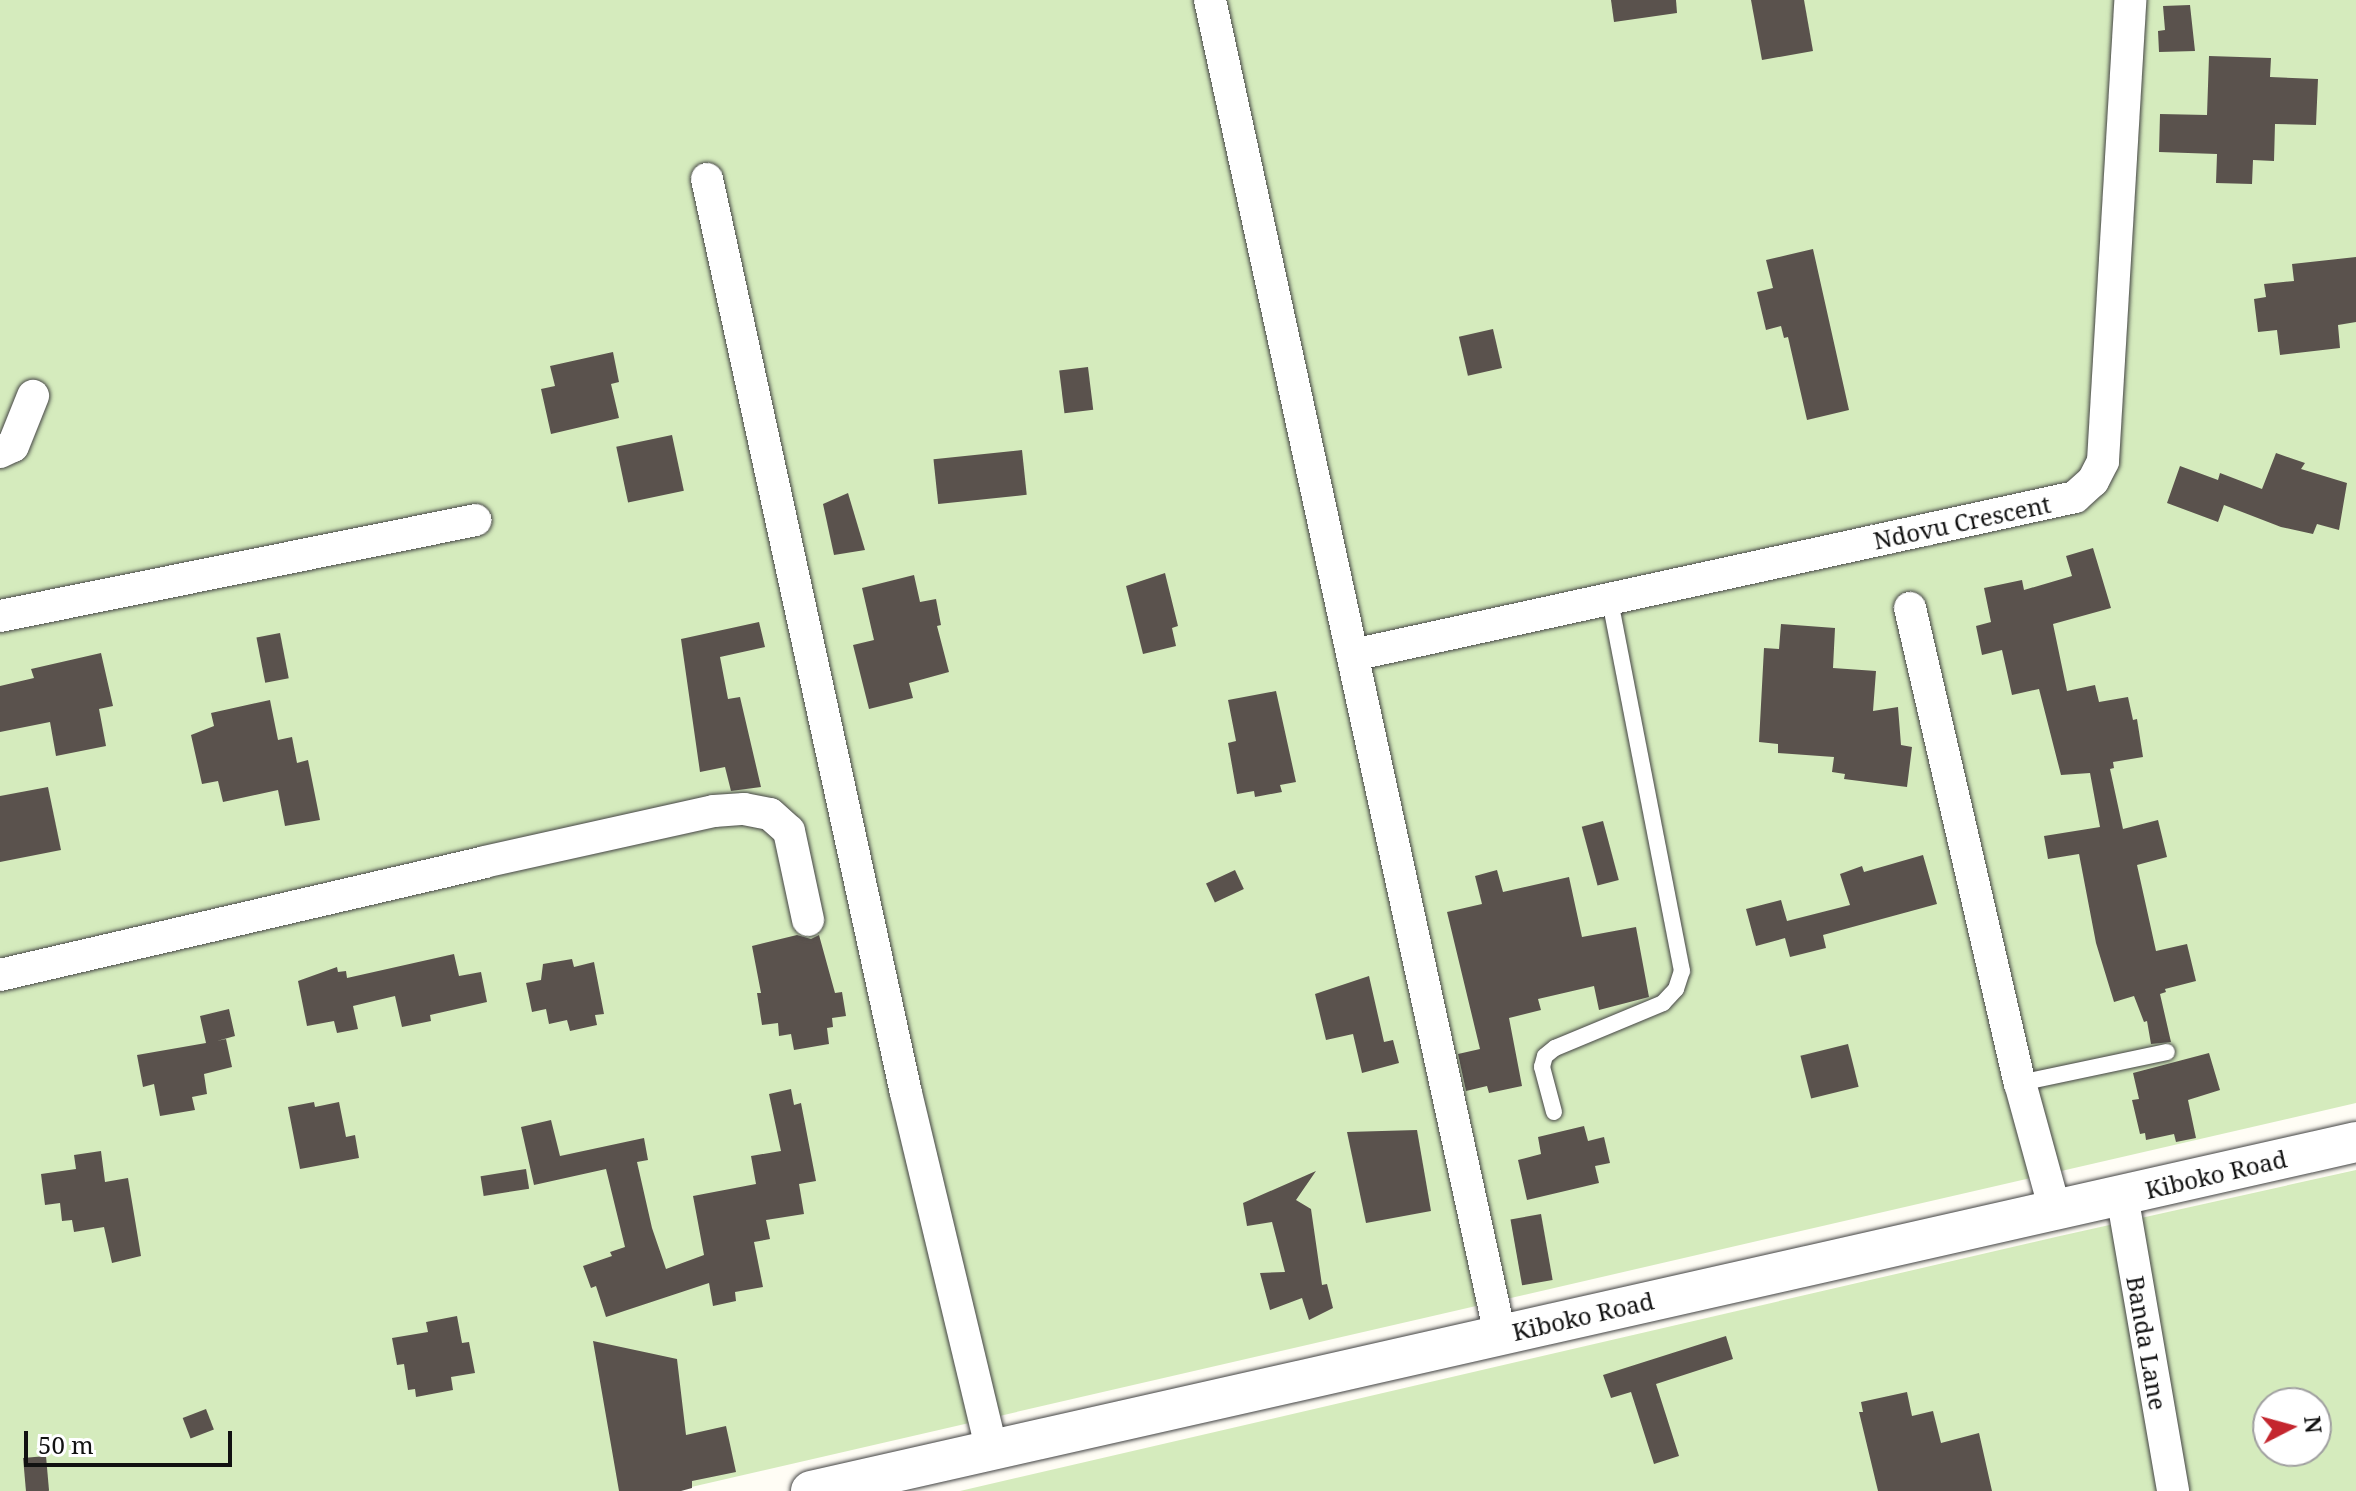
<!DOCTYPE html>
<html>
<head>
<meta charset="utf-8">
<style>
	body { margin:0 }
	#map { position:relative; width:2356px; height:1491px; overflow:hidden; background:#fffdf5; font-family:"Noto Serif",serif }
	div>[style] { position:absolute }
	[style*='--x'] { left:calc(var(--x)*1px); top:calc(var(--y)*1px); width:calc(var(--w)*1px); rotate:calc(var(--a)*1deg) }
	.green>* { inset:0; background:#d5ebbd }
	.building>* { inset:0; background:#5a524d; transform-origin:0 0 }
	.roads { filter:drop-shadow(0 0 2px #444) drop-shadow(0 0 2px #444) }
	.service>* { height:16px; margin:-8px; padding:0 8px; transform-origin:8px; border-radius:8px; background:#fff }
	.minor>* { height:32px; margin:-16px; padding:0 16px; transform-origin:16px; border-radius:16px; background:#fff }
	.tertiary>* { height:40px; margin:-20px; padding:0 20px; transform-origin:20px; border-radius:20px; background:#fff }
	span { translate:-50% -50%; white-space:nowrap; text-align:center; line-height:1.15; -webkit-text-stroke:8px #fff; paint-order:stroke }
	.street-label { font-size:24px; color:#111 }
	.north { position:absolute; left:2252px; top:1387px; width:80px; height:80px; box-sizing:border-box; background:#fff; border:2px solid #a0a0a0; border-radius:50%; rotate:84deg; font-size:22px; font-weight:700; line-height:32px; text-align:center; color:#111 }
	.north::after { content:''; display:block; margin:auto; width:28px; height:36px; background:#c4262e; clip-path:polygon(50% 0,100% 100%,50% 72%,0 100%) }
	.scale { position:absolute; left:24px; top:1431px; width:208px; height:36px; box-sizing:border-box; border:4px solid #111; border-top:0; padding-left:10px; font-size:24px; line-height:28px; white-space:nowrap; color:#111; -webkit-text-stroke:6px #fff; paint-order:stroke }
</style>
</head>
<body>
<div id="map">
	<div class="green">
		<div style="clip-path:polygon(0 0,2356px 0,2356px 1103px,674px 1491px,0 1491px)"></div>
		<div style="clip-path:polygon(evenodd,2356px 1170px,2356px 1491px,960px 1491px,2060px 1236px,2356px 1170px,2268px 1403px,2316px 1403px,2316px 1451px,2268px 1451px,2268px 1403px)"></div>
	</div>
	<div class="building">
		<div style="clip-path:polygon(1611px 0,1676px 0,1677px 13px,1614px 22px)"></div>
		<div style="clip-path:polygon(1751px 0,1804px 0,1813px 51px,1762px 60px)"></div>
		<div style="clip-path:polygon(2190px 5px,2195px 51px,2159px 52px,2158px 31px,2165px 30px,2163px 6px)"></div>
		<div style="clip-path:polygon(2209px 56px,2271px 58px,2270px 77px,2318px 79px,2316px 125px,2275px 124px,2274px 161px,2253px 160px,2252px 184px,2216px 183px,2217px 154px,2159px 152px,2160px 114px,2207px 115px)"></div>
		<div style="clip-path:polygon(1813px 249px,1849px 410px,1807px 420px,1788px 337px,1784px 338px,1781px 326px,1766px 330px,1757px 292px,1773px 288px,1766px 260px)"></div>
		<div style="clip-path:polygon(2356px 257px,2356px 322px,2338px 325px,2340px 348px,2280px 355px,2277px 330px,2258px 332px,2254px 299px,2266px 297px,2264px 284px,2294px 281px,2292px 264px)"></div>
		<div style="left:1493px;top:329px;width:40px;height:35px;rotate:77deg"></div>
		<div style="clip-path:polygon(613px 352px,619px 382px,611px 384px,619px 418px,551px 434px,541px 389px,555px 386px,550px 366px)"></div>
		<div style="left:1088px;top:367px;width:43px;height:29px;rotate:83deg"></div>
		<div style="left:672px;top:435px;width:57px;height:57px;rotate:78deg"></div>
		<div style="left:1022px;top:450px;width:45px;height:89px;rotate:84deg"></div>
		<div style="clip-path:polygon(2276px 453px,2305px 463px,2301px 469px,2347px 483px,2339px 530px,2317px 524px,2313px 534px,2281px 527px,2224px 505px,2218px 522px,2167px 503px,2180px 466px,2218px 480px,2220px 473px,2262px 489px)"></div>
		<div style="clip-path:polygon(848px 493px,865px 550px,834px 555px,823px 504px)"></div>
		<div style="clip-path:polygon(2093px 548px,2111px 608px,2053px 624px,2067px 691px,2095px 685px,2099px 702px,2128px 697px,2133px 720px,2137px 719px,2143px 757px,2113px 762px,2114px 768px,2110px 769px,2123px 829px,2158px 820px,2167px 857px,2137px 865px,2156px 951px,2187px 944px,2196px 981px,2165px 989px,2166px 992px,2160px 994px,2171px 1042px,2151px 1044px,2147px 1021px,2144px 1022px,2134px 996px,2114px 1002px,2096px 943px,2079px 854px,2048px 859px,2044px 836px,2100px 827px,2090px 773px,2061px 775px,2039px 689px,2012px 695px,2002px 650px,1982px 655px,1976px 626px,1991px 622px,1984px 588px,2022px 580px,2024px 590px,2072px 576px,2066px 556px)"></div>
		<div style="clip-path:polygon(1165px 573px,1178px 626px,1172px 628px,1176px 646px,1143px 654px,1126px 586px)"></div>
		<div style="clip-path:polygon(914px 575px,920px 602px,936px 599px,941px 625px,937px 626px,949px 672px,909px 683px,913px 698px,869px 709px,853px 645px,874px 640px,862px 588px)"></div>
		<div style="clip-path:polygon(759px 622px,765px 647px,720px 657px,728px 699px,740px 697px,761px 787px,731px 791px,725px 767px,700px 772px,681px 639px)"></div>
		<div style="clip-path:polygon(1781px 624px,1835px 628px,1833px 668px,1876px 671px,1873px 711px,1898px 707px,1901px 745px,1912px 747px,1907px 787px,1844px 779px,1845px 774px,1832px 772px,1834px 757px,1778px 753px,1778px 744px,1759px 742px,1764px 648px,1779px 649px)"></div>
		<div style="left:280px;top:633px;width:46px;height:24px;rotate:79deg"></div>
		<div style="clip-path:polygon(101px 653px,113px 706px,99px 709px,106px 746px,56px 756px,50px 722px,0 732px,0 686px,34px 678px,31px 669px)"></div>
		<div style="clip-path:polygon(1276px 691px,1296px 782px,1280px 785px,1282px 792px,1255px 797px,1254px 791px,1237px 794px,1228px 743px,1236px 741px,1228px 700px)"></div>
		<div style="clip-path:polygon(270px 700px,278px 740px,292px 737px,297px 763px,308px 760px,320px 820px,285px 826px,278px 790px,223px 802px,218px 781px,202px 784px,191px 735px,214px 726px,211px 713px)"></div>
		<div style="clip-path:polygon(48px 787px,61px 850px,0 862px,0 796px)"></div>
		<div style="left:1603px;top:821px;width:61px;height:22px;rotate:75deg"></div>
		<div style="clip-path:polygon(1923px 855px,1937px 904px,1823px 935px,1826px 948px,1790px 957px,1785px 938px,1756px 946px,1746px 909px,1781px 900px,1787px 921px,1850px 905px,1840px 874px,1862px 866px,1864px 872px)"></div>
		<div style="left:1235px;top:870px;width:21px;height:32px;rotate:65deg"></div>
		<div style="clip-path:polygon(1497px 870px,1503px 892px,1569px 877px,1582px 937px,1636px 927px,1649px 997px,1599px 1010px,1594px 986px,1538px 999px,1541px 1010px,1509px 1018px,1522px 1086px,1489px 1093px,1487px 1086px,1466px 1091px,1458px 1054px,1480px 1049px,1447px 912px,1482px 904px,1475px 876px)"></div>
		<div style="clip-path:polygon(797px 935px,811px 939px,819px 935px,835px 993px,842px 992px,846px 1016px,832px 1018px,833px 1027px,827px 1028px,829px 1044px,794px 1050px,791px 1034px,779px 1036px,778px 1023px,762px 1025px,757px 993px,761px 993px,752px 946px)"></div>
		<div style="clip-path:polygon(454px 954px,459px 976px,481px 972px,487px 1002px,430px 1015px,431px 1021px,402px 1027px,395px 996px,353px 1006px,358px 1029px,337px 1033px,334px 1021px,307px 1026px,298px 981px,337px 967px,338px 972px,346px 971px,347px 978px)"></div>
		<div style="clip-path:polygon(572px 959px,574px 967px,594px 962px,604px 1014px,595px 1015px,597px 1025px,570px 1031px,567px 1020px,549px 1024px,546px 1009px,532px 1012px,526px 983px,541px 980px,543px 964px)"></div>
		<div style="clip-path:polygon(1369px 976px,1384px 1042px,1393px 1040px,1399px 1063px,1362px 1073px,1353px 1034px,1326px 1040px,1315px 994px)"></div>
		<div style="clip-path:polygon(229px 1009px,235px 1036px,217px 1041px,226px 1039px,232px 1067px,204px 1074px,207px 1094px,192px 1097px,195px 1110px,160px 1116px,154px 1084px,143px 1087px,137px 1055px,206px 1043px,200px 1016px)"></div>
		<div style="left:1848px;top:1044px;width:44px;height:49px;rotate:76deg"></div>
		<div style="clip-path:polygon(2209px 1053px,2220px 1090px,2188px 1100px,2196px 1138px,2176px 1142px,2174px 1134px,2146px 1140px,2145px 1133px,2140px 1134px,2132px 1100px,2139px 1099px,2133px 1073px)"></div>
		<div style="clip-path:polygon(791px 1089px,794px 1105px,801px 1103px,816px 1181px,799px 1184px,804px 1214px,766px 1220px,770px 1239px,754px 1242px,763px 1287px,735px 1292px,736px 1301px,713px 1306px,709px 1283px,606px 1317px,596px 1286px,591px 1288px,583px 1266px,612px 1256px,610px 1252px,625px 1247px,606px 1169px,534px 1185px,521px 1127px,551px 1120px,560px 1156px,644px 1138px,648px 1160px,637px 1162px,652px 1228px,666px 1269px,704px 1255px,693px 1196px,756px 1184px,751px 1156px,781px 1151px,769px 1094px)"></div>
		<div style="clip-path:polygon(314px 1102px,315px 1107px,339px 1102px,346px 1137px,355px 1135px,359px 1158px,300px 1169px,288px 1107px)"></div>
		<div style="clip-path:polygon(1584px 1126px,1588px 1141px,1604px 1137px,1610px 1163px,1595px 1166px,1599px 1183px,1527px 1200px,1518px 1160px,1541px 1154px,1538px 1137px)"></div>
		<div style="clip-path:polygon(1417px 1130px,1431px 1211px,1366px 1223px,1347px 1132px)"></div>
		<div style="clip-path:polygon(101px 1151px,105px 1182px,128px 1178px,141px 1256px,112px 1263px,104px 1227px,74px 1232px,72px 1220px,62px 1221px,60px 1203px,45px 1205px,41px 1174px,76px 1169px,74px 1155px)"></div>
		<div style="left:526px;top:1169px;width:20px;height:46px;rotate:81deg"></div>
		<div style="clip-path:polygon(1316px 1171px,1296px 1200px,1311px 1209px,1322px 1285px,1327px 1284px,1333px 1308px,1309px 1320px,1302px 1298px,1270px 1310px,1260px 1273px,1285px 1272px,1272px 1222px,1247px 1226px,1243px 1203px)"></div>
		<div style="left:1541px;top:1214px;width:67px;height:31px;rotate:80deg"></div>
		<div style="clip-path:polygon(457px 1316px,462px 1343px,469px 1342px,475px 1373px,451px 1377px,453px 1390px,416px 1397px,415px 1389px,408px 1390px,404px 1364px,397px 1365px,392px 1338px,428px 1332px,426px 1322px)"></div>
		<div style="clip-path:polygon(1726px 1336px,1733px 1359px,1656px 1384px,1679px 1456px,1654px 1464px,1631px 1392px,1611px 1398px,1603px 1375px)"></div>
		<div style="clip-path:polygon(593px 1341px,677px 1359px,686px 1435px,726px 1426px,736px 1472px,692px 1481px,692px 1488px,681px 1491px,619px 1491px)"></div>
		<div style="clip-path:polygon(1907px 1392px,1912px 1416px,1933px 1411px,1941px 1443px,1979px 1433px,1992px 1491px,1878px 1491px,1859px 1412px,1863px 1412px,1861px 1402px)"></div>
		<div style="left:206px;top:1409px;width:22px;height:25px;rotate:69deg"></div>
		<div style="left:46px;top:1456px;width:35px;height:23px;rotate:85deg"></div>
	</div>
	<div class="roads">
		<div class="service">
			<div style="--x:2020;--y:1083;--w:150;--a:-11.9"></div>
			<div style="--x:1554;--y:1112;--w:47;--a:-104.9"></div>
			<div style="--x:1542;--y:1067;--w:11;--a:-75"></div>
			<div style="--x:1545;--y:1056;--w:13;--a:-39"></div>
			<div style="--x:1555;--y:1048;--w:117;--a:-22.6"></div>
			<div style="--x:1663;--y:1003;--w:19;--a:-47"></div>
			<div style="--x:1676;--y:989;--w:19;--a:-72"></div>
			<div style="--x:1682;--y:971;--w:379;--a:-101"></div>
		</div>
		<div class="minor">
			<div style="--x:1210;--y:0;--w:1366;--a:77.74"></div>
			<div style="--x:707;--y:179;--w:935;--a:77.72"></div>
			<div style="--x:906;--y:1093;--w:367;--a:76.5"></div>
			<div style="--x:0;--y:452;--w:14;--a:-25"></div>
			<div style="--x:13;--y:446;--w:54;--a:-68.2"></div>
			<div style="--x:1910;--y:608;--w:488;--a:77"></div>
			<div style="--x:2020;--y:1083;--w:132;--a:74.6"></div>
			<div style="--x:0;--y:616;--w:485;--a:-11.4"></div>
			<div style="--x:1353;--y:655;--w:739;--a:-12.34"></div>
			<div style="--x:2075;--y:497;--w:24;--a:-42"></div>
			<div style="--x:2093;--y:481;--w:22;--a:-63"></div>
			<div style="--x:2103;--y:461;--w:462;--a:-86.6"></div>
			<div style="--x:0;--y:975;--w:497;--a:-13.1"></div>
			<div style="--x:484;--y:862;--w:236;--a:-12.5"></div>
			<div style="--x:714;--y:811;--w:30;--a:-4"></div>
			<div style="--x:744;--y:809;--w:26;--a:11"></div>
			<div style="--x:770;--y:814;--w:25;--a:42"></div>
			<div style="--x:789;--y:831;--w:91;--a:77.9"></div>
			<div style="--x:2122;--y:1195;--w:300;--a:80.2"></div>
		</div>
		<div class="tertiary">
			<div style="--x:811;--y:1491;--w:1584;--a:-12.73"></div>
		</div>
	</div>
	<div class="street-label">
		<span style="left:1962px;top:522px;rotate:-12deg">Ndovu Crescent</span>
		<span style="left:2216px;top:1174px;rotate:-13deg">Kiboko Road</span>
		<span style="left:1583px;top:1316px;rotate:-13deg">Kiboko Road</span>
		<span style="left:2147px;top:1343px;rotate:80deg">Banda Lane</span>
	</div>
	<div class="north">N</div>
	<div class="scale">50 m</div>
</div>
</body>
</html>
